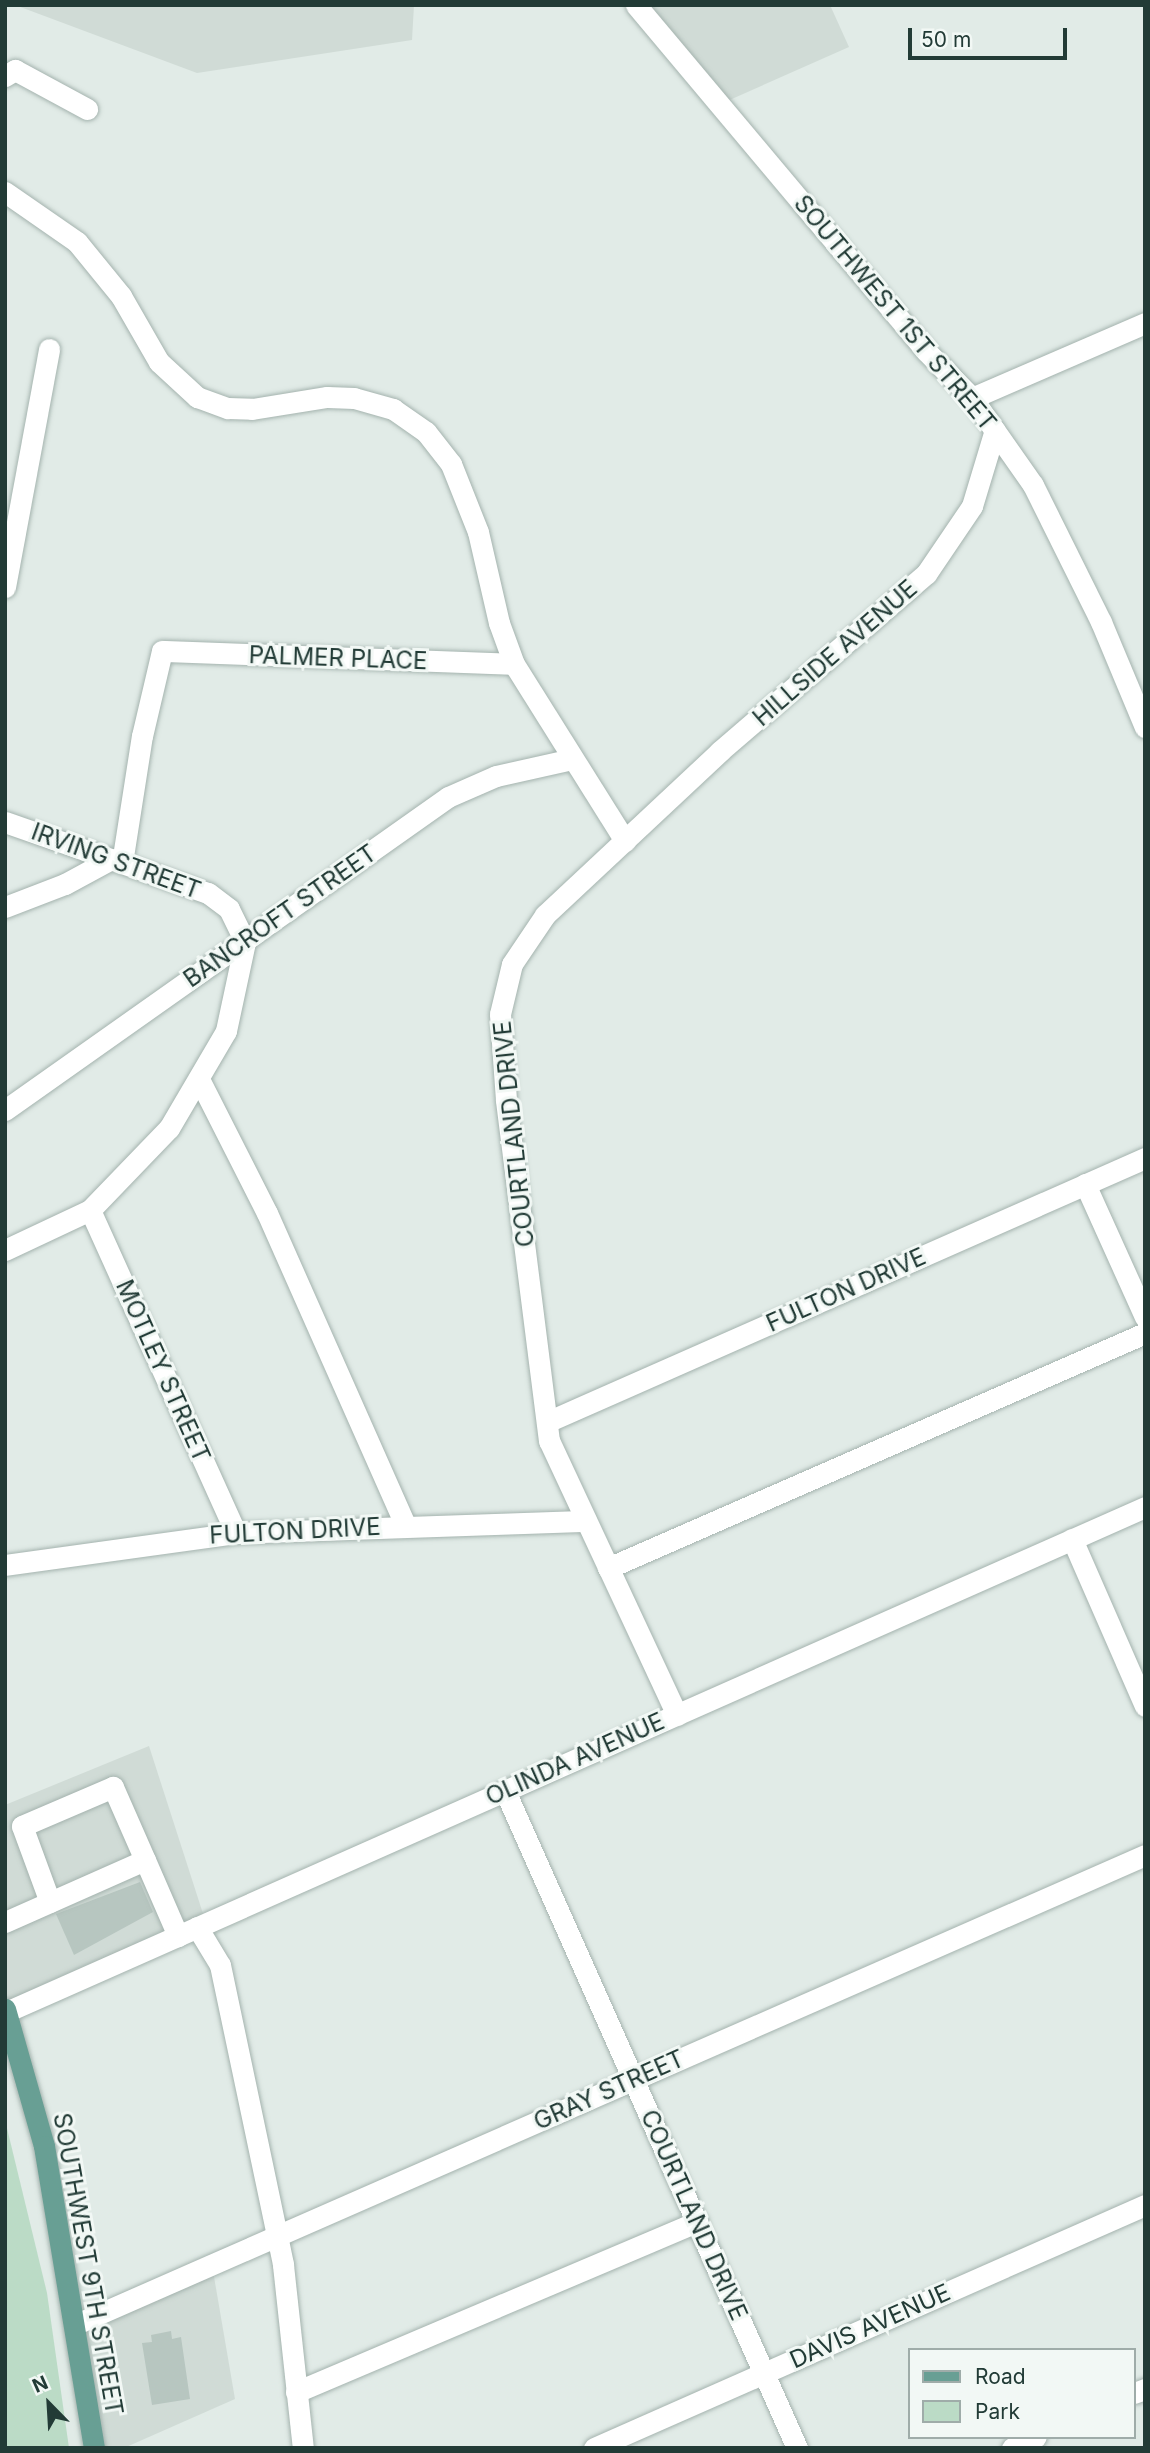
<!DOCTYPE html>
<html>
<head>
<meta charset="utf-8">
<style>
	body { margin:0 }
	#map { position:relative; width:1150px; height:2453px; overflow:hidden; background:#e1ebe7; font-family:Inter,sans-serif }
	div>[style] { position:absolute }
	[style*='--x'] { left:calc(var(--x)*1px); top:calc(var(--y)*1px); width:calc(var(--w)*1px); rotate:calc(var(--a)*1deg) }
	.built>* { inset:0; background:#d0dbd6 }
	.green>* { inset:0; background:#bbdbc6 }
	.building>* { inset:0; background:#b7c6c0 }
	.roads { filter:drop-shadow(0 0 2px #a4b3ae) drop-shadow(0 0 2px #a4b3ae) }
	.minor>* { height:21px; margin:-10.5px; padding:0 10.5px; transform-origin:10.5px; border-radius:10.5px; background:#fff }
	.major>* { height:21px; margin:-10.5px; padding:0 10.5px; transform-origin:10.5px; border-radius:10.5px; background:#689f94 }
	span { translate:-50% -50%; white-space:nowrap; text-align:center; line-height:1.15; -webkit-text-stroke:6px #f2f8f5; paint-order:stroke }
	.street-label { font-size:24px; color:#223b36 }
	.frame { position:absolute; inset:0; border:7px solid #223b36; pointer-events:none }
	.legend { position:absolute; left:908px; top:2348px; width:228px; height:91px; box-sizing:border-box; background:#f2f8f5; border:2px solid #9faca9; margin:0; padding:9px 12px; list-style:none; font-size:21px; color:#223b36 }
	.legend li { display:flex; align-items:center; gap:14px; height:35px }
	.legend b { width:35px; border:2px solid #9faca9 }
	.north { position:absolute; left:14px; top:2369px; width:70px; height:70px; -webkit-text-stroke:5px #f2f8f5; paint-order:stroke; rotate:336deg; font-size:19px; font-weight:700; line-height:28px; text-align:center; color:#223b36 }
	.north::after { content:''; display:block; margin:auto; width:24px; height:32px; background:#223b36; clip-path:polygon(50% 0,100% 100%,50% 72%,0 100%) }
	.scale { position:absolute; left:908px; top:28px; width:159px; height:32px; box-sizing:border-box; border:4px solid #223b36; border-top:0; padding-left:9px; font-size:21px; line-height:24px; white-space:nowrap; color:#223b36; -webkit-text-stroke:5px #f2f8f5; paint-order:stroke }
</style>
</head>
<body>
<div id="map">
	<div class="built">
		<div style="clip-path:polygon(15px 5px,414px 5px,412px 40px,197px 73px)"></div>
		<div style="clip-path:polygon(635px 5px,830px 5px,849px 47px,716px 106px)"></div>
		<div style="clip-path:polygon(149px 1746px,206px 1923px,5px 2009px,5px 1805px)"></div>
		<div style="clip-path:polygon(212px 2265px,235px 2399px,124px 2448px,94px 2448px,74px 2325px)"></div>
	</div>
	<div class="green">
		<div style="clip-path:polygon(5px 2120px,47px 2293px,69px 2448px,5px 2448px)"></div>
	</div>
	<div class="building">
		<div style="clip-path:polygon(140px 1882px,153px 1912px,74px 1955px,56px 1914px)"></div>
		<div style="clip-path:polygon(171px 2331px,172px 2339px,181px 2337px,190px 2399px,152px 2405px,142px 2343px,152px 2342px,151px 2335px)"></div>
	</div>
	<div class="roads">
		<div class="minor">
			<div style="--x:636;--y:5;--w:451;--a:50"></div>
			<div style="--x:926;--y:351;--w:66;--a:45.6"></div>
			<div style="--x:972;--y:398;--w:106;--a:55"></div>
			<div style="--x:1033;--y:485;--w:153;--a:63.6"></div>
			<div style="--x:1101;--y:622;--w:114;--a:67.3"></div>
			<div style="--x:5;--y:76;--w:12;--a:-31"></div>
			<div style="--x:15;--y:70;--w:82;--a:28.4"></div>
			<div style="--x:5;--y:192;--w:88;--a:34.8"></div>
			<div style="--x:77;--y:242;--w:70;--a:50.8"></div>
			<div style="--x:121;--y:296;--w:76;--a:60.1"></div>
			<div style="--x:159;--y:362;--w:52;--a:42.6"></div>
			<div style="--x:197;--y:397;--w:33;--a:20"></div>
			<div style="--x:228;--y:408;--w:24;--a:2"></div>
			<div style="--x:252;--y:409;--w:76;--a:-9.1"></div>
			<div style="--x:327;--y:397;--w:27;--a:2"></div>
			<div style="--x:354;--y:398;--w:41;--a:15.8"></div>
			<div style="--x:393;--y:409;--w:40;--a:34.9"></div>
			<div style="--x:426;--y:432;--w:41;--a:52"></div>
			<div style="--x:451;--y:464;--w:73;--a:68.3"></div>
			<div style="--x:478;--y:532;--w:93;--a:77"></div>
			<div style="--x:499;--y:623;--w:44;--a:69.9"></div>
			<div style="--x:514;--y:664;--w:209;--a:57.9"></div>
			<div style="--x:972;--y:398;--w:189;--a:-23.4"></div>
			<div style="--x:5;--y:587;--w:242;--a:-79.5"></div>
			<div style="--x:5;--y:822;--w:215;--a:19.3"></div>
			<div style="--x:208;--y:893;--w:26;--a:37"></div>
			<div style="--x:229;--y:909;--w:37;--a:64"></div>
			<div style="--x:245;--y:942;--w:91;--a:102.1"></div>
			<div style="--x:226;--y:1031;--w:113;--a:120.4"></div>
			<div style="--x:169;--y:1128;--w:114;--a:133.9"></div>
			<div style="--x:90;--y:1210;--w:94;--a:154.8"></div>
			<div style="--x:122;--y:863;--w:129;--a:-81.1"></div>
			<div style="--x:142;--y:736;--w:87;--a:-76.8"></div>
			<div style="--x:162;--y:651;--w:352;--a:2.1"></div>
			<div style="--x:5;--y:907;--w:64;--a:-21"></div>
			<div style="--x:65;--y:884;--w:52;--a:-28.5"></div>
			<div style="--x:200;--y:1081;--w:148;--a:63.1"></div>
			<div style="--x:267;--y:1213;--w:341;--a:66.1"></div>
			<div style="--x:5;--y:1110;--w:542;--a:-35.24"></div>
			<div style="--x:448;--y:797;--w:52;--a:-23.6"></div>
			<div style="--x:496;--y:776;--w:78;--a:-12.6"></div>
			<div style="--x:1085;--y:1184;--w:146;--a:65.7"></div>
			<div style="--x:90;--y:1210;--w:354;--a:65.7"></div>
			<div style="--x:547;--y:1422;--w:654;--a:-23.82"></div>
			<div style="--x:1072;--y:1539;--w:182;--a:66.4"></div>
			<div style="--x:5;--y:1565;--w:233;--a:-7.9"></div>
			<div style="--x:236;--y:1533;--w:350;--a:-2"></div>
			<div style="--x:608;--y:1568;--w:586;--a:-23.63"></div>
			<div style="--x:677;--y:1715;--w:302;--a:-115"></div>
			<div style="--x:549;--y:1441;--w:344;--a:-97.2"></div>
			<div style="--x:506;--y:1100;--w:86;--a:-94"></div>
			<div style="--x:500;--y:1014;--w:51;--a:-76.5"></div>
			<div style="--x:512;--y:964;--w:59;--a:-56"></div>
			<div style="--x:545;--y:915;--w:240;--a:-43.1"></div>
			<div style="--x:720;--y:751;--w:272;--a:-40.7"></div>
			<div style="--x:926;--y:574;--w:82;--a:-55.9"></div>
			<div style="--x:972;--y:506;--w:79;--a:-73.2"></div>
			<div style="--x:505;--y:1791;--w:719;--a:66.04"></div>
			<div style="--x:145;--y:1860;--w:83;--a:66.5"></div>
			<div style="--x:5;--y:1922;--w:153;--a:-23.9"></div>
			<div style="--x:145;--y:1860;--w:80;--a:-113.7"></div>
			<div style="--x:113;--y:1787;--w:99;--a:156.8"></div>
			<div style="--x:22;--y:1826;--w:81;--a:69.8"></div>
			<div style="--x:197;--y:1927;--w:44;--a:58.8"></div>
			<div style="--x:220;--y:1965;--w:307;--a:78.1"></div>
			<div style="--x:283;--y:2265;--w:184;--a:83.8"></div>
			<div style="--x:6;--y:2012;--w:1246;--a:-23.91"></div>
			<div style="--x:74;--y:2325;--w:1170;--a:-23.69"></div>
			<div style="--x:296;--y:2392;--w:436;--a:-23"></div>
			<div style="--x:1134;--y:2393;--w:12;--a:-20"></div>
			<div style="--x:594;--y:2448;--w:602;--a:-23.8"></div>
			<div style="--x:1012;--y:2448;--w:26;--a:-25"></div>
		</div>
		<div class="major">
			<div style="--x:5;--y:2009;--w:142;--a:74.1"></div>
			<div style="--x:44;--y:2146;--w:306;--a:80.6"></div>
		</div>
	</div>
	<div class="street-label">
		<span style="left:895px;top:313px;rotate:50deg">SOUTHWEST 1ST STREET</span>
		<span style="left:835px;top:653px;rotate:-41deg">HILLSIDE AVENUE</span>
		<span style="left:338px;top:658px;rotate:2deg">PALMER PLACE</span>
		<span style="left:116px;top:861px;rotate:20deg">IRVING STREET</span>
		<span style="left:280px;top:916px;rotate:-35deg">BANCROFT STREET</span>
		<span style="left:514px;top:1134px;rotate:-96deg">COURTLAND DRIVE</span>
		<span style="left:846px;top:1290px;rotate:-24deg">FULTON DRIVE</span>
		<span style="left:163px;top:1371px;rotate:66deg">MOTLEY STREET</span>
		<span style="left:295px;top:1531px;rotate:-3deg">FULTON DRIVE</span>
		<span style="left:575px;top:1759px;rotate:-24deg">OLINDA AVENUE</span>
		<span style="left:609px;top:2090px;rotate:-24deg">GRAY STREET</span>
		<span style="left:694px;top:2215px;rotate:66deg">COURTLAND DRIVE</span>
		<span style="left:88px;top:2264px;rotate:80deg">SOUTHWEST 9TH STREET</span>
		<span style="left:870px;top:2326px;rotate:-24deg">DAVIS AVENUE</span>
	</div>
	<div class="frame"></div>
	<ul class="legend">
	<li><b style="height:9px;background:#689f94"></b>Road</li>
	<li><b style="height:19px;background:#bbdbc6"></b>Park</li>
	</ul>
	<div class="north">N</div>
	<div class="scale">50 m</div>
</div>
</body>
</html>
